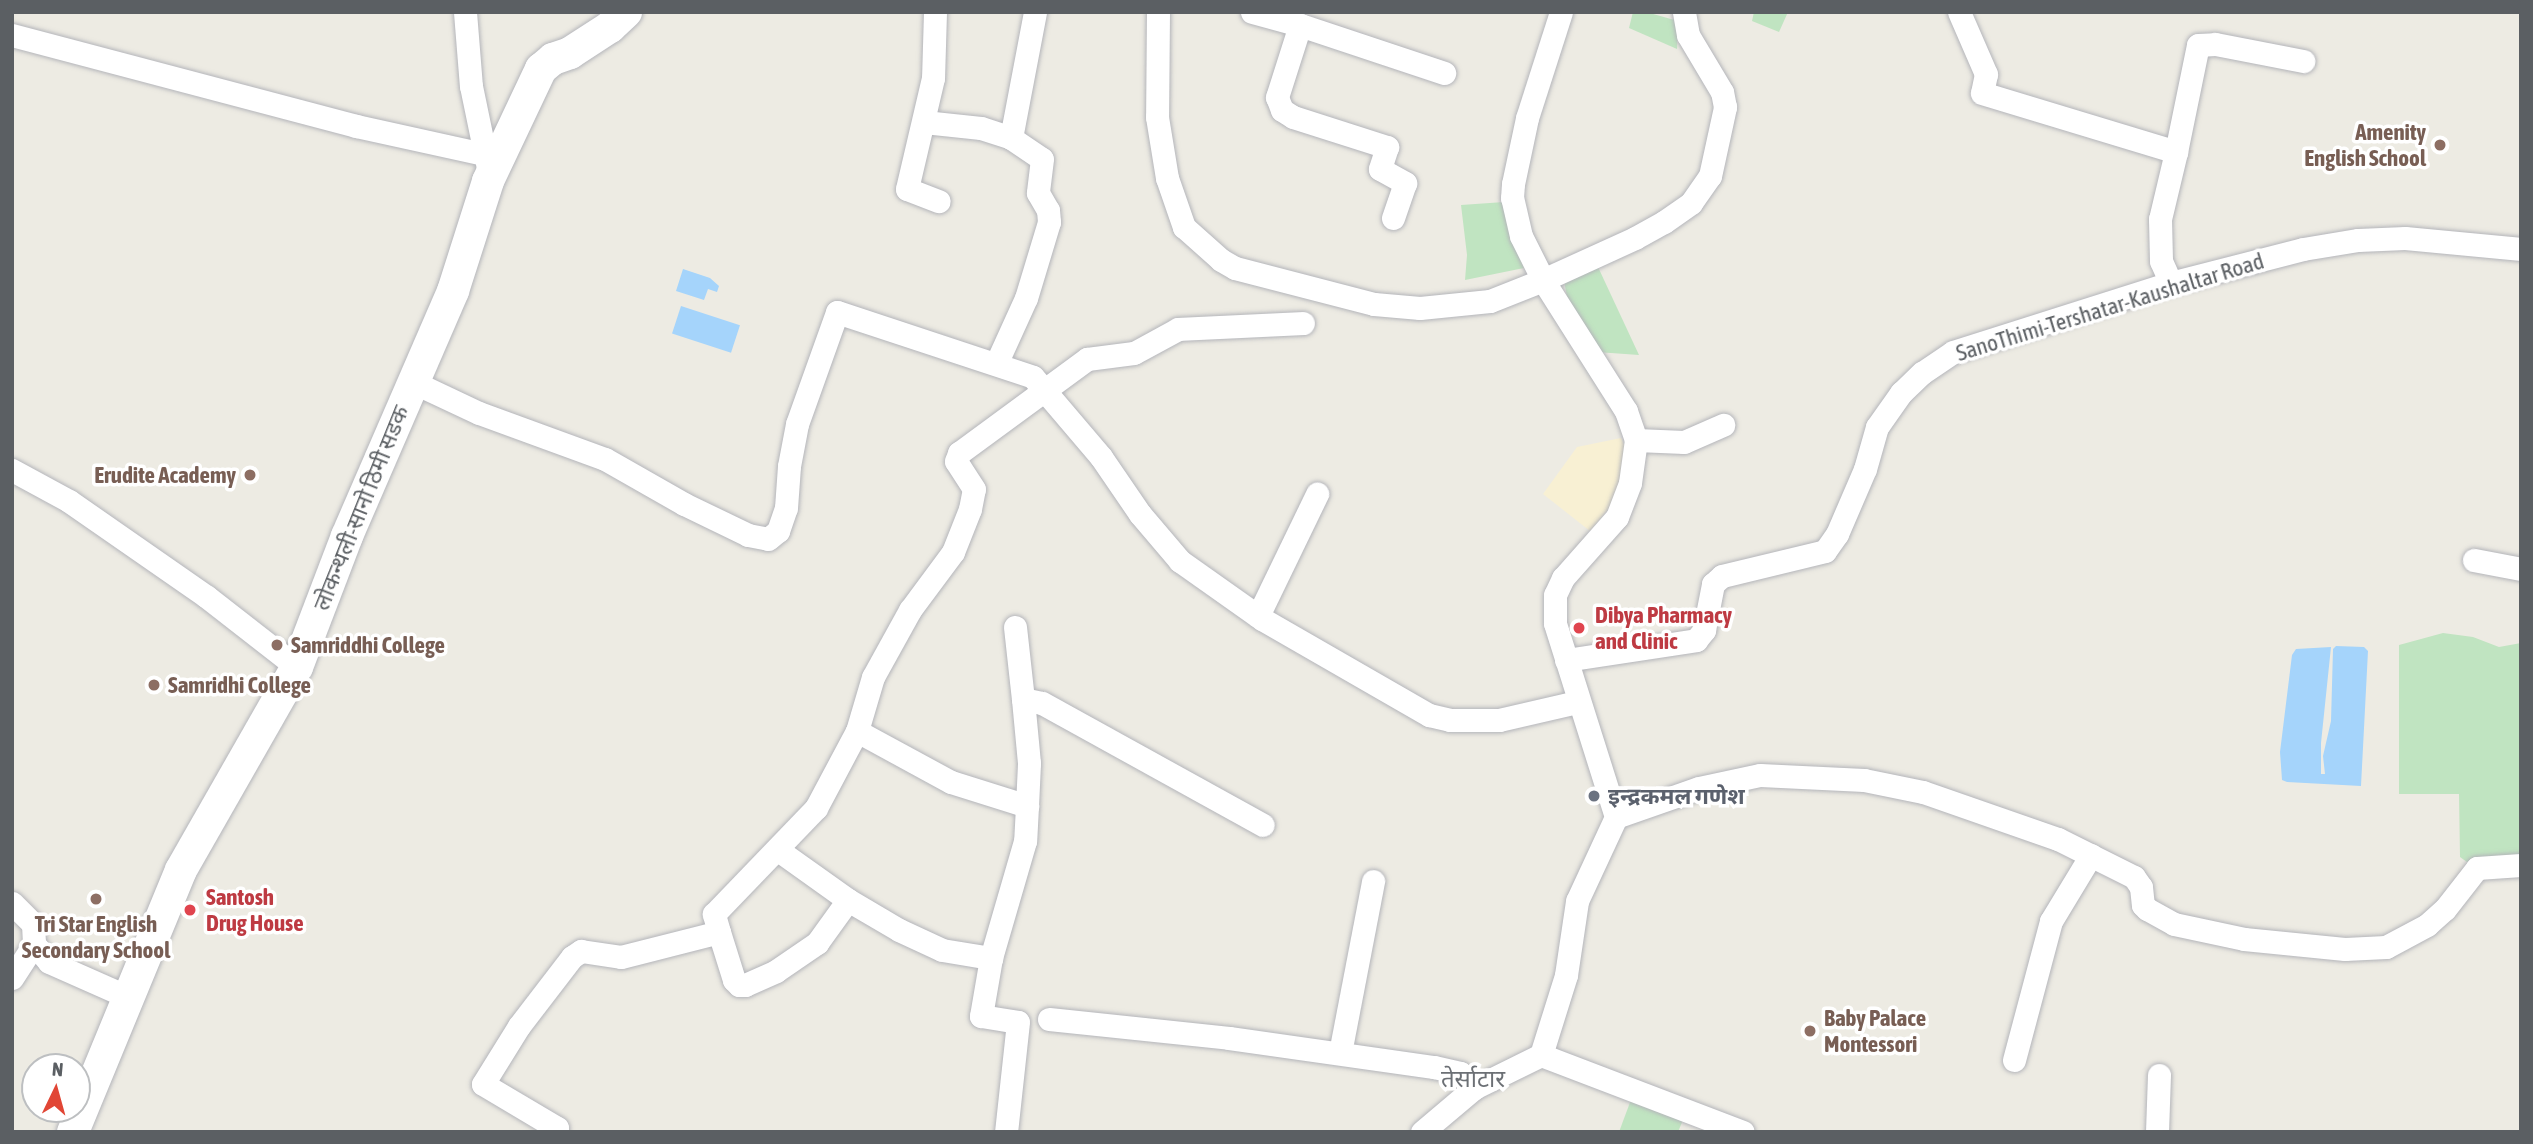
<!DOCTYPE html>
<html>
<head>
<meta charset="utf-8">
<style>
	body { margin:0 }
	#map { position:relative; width:2533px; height:1144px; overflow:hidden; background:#edebe3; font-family:"Asap Condensed","Noto Sans Devanagari",sans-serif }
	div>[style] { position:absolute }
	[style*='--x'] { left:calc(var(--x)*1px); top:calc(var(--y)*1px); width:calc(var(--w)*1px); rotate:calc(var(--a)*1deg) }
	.green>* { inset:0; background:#c0e4c1 }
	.sand>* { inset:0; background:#f8f0d3 }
	.water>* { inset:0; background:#a5d4fb; transform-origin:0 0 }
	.roads { filter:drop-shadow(0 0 2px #b4b5ba) drop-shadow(0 0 2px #b4b5ba) }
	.street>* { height:23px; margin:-11.5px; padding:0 11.5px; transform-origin:11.5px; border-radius:11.5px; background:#fff }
	.secondary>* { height:32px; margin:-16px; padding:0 16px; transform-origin:16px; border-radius:16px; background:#fff }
	.dots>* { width:19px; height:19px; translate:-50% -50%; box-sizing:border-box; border:4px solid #fff; border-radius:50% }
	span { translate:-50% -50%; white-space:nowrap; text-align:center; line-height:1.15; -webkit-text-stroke:7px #fff; paint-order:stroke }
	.education-label { font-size:23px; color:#785e54; font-weight:700 }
	.right { translate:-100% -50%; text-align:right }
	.left { translate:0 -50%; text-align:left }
	.street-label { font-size:23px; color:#5b5f63 }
	.health-label { font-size:23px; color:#be3a42; font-weight:700 }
	.worship-label { font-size:23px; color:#5b616d; font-weight:700 }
	.neighbourhood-label { font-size:24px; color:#6c7075 }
	.frame { position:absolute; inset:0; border:14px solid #5b5f63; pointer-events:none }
	.north { position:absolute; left:21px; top:1053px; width:70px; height:70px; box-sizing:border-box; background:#fff; border:2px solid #bdbfc1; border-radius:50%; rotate:5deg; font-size:19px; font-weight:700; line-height:28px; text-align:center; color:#5b5f63 }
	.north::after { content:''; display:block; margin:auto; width:24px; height:32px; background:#e14635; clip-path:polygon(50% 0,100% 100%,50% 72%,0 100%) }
</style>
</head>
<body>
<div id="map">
	<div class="green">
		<div style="clip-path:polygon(1633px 12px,1646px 12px,1678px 21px,1677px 49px,1629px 28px)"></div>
		<div style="clip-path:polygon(1754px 12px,1788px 12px,1779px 32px,1752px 21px)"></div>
		<div style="clip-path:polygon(1504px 202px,1524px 268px,1465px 280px,1467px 255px,1461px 205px)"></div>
		<div style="clip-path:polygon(1598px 267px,1639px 355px,1597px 352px,1568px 302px,1564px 281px)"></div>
		<div style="clip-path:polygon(2443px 633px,2473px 637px,2499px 647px,2521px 643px,2521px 859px,2467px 862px,2460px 857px,2459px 794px,2399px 794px,2399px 645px)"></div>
		<div style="clip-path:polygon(1632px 1097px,1685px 1115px,1678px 1132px,1619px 1132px)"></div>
	</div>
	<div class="sand">
		<div style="clip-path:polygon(1621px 438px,1628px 453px,1614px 502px,1590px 531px,1543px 494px,1577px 447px)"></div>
	</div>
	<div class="water">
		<div style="clip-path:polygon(683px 269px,710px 278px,719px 286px,717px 292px,708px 289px,704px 300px,676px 291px)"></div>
		<div style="left:681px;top:306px;width:62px;height:29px;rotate:18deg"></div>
		<div style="clip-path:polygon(2336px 646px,2364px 647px,2368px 651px,2361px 786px,2287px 782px,2282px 780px,2280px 752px,2292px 655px,2296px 649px,2331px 647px,2321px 743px,2321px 774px,2325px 774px,2323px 756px,2331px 721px,2333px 649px)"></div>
	</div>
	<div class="roads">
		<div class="street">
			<div style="--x:465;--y:12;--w:74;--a:85.4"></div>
			<div style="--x:471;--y:86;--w:84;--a:78.3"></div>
			<div style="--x:935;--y:12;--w:66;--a:91.7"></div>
			<div style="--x:933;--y:78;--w:114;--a:103.2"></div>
			<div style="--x:907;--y:189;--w:34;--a:21"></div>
			<div style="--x:1158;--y:12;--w:105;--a:90.5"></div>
			<div style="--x:1157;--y:117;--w:62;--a:80.7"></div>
			<div style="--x:1167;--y:178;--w:52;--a:70.9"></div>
			<div style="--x:1184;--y:227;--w:50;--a:41.7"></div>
			<div style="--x:1221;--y:260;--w:16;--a:30"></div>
			<div style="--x:1235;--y:268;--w:144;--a:14.5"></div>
			<div style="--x:1374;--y:304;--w:46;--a:5"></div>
			<div style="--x:1420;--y:308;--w:70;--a:-5.7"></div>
			<div style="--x:1490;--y:301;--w:57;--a:-21.6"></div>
			<div style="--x:1543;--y:280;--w:49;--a:-116.6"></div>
			<div style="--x:1521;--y:236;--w:39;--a:-103"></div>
			<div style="--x:1512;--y:198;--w:14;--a:-86"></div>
			<div style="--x:1513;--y:184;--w:67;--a:-78"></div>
			<div style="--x:1527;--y:118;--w:111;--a:-72.2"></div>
			<div style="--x:1252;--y:12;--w:50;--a:15.2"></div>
			<div style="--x:1300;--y:25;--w:76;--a:107.7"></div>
			<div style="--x:1277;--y:97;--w:14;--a:69"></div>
			<div style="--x:1282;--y:110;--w:13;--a:32"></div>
			<div style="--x:1293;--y:117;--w:99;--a:17.7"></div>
			<div style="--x:1387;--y:147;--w:23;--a:108"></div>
			<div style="--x:1380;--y:169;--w:29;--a:29"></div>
			<div style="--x:1405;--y:183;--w:37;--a:109"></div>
			<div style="--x:1959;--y:12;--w:68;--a:66.5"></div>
			<div style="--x:1986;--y:74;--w:19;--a:102"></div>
			<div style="--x:1982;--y:93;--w:203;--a:16.9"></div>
			<div style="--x:2176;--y:152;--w:69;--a:103.4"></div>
			<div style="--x:2160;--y:219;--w:42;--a:88.6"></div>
			<div style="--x:2161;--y:261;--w:24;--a:66"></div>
			<div style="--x:1300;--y:25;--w:152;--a:18.4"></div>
			<div style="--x:12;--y:35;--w:356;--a:14.8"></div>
			<div style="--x:356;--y:126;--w:130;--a:12.4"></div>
			<div style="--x:924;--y:122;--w:57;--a:6"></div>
			<div style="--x:981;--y:128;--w:32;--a:18"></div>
			<div style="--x:1011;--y:138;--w:37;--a:34"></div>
			<div style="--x:1042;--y:159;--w:34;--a:97"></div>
			<div style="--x:1038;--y:193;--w:20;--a:60"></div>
			<div style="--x:1048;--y:210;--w:12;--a:85"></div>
			<div style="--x:1049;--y:222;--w:79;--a:106.8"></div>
			<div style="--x:1026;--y:298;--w:72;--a:114.4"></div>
			<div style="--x:1011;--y:138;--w:128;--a:-79.2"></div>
			<div style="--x:2176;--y:152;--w:109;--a:-78.4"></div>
			<div style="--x:2198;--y:45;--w:17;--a:-3"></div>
			<div style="--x:2215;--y:44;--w:90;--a:10.9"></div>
			<div style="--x:413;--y:382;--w:73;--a:25.2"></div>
			<div style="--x:479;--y:413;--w:134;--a:20.1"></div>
			<div style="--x:605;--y:459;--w:91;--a:29.7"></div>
			<div style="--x:684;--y:504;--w:71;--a:25.8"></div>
			<div style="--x:748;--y:535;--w:20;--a:11"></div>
			<div style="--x:768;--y:539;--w:13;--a:-39"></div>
			<div style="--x:778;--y:531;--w:24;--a:-71"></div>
			<div style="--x:786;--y:508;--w:42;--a:-85.9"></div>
			<div style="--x:789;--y:466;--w:43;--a:-79.2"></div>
			<div style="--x:797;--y:424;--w:119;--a:-70.3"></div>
			<div style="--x:837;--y:312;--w:206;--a:18.3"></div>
			<div style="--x:1033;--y:377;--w:105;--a:49.6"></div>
			<div style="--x:1101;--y:457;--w:69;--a:55.6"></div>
			<div style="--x:1140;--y:514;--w:62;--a:49.6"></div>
			<div style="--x:1180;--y:561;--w:100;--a:35.3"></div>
			<div style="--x:1262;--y:619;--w:193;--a:29.9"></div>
			<div style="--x:1429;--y:715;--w:22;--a:13"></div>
			<div style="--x:1450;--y:720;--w:49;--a:0"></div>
			<div style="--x:1499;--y:720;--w:80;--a:-13"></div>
			<div style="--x:1636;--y:440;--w:48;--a:2.4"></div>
			<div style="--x:1684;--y:442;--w:43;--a:-23.6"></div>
			<div style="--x:12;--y:470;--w:65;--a:28.5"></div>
			<div style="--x:69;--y:501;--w:168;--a:34.8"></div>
			<div style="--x:207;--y:597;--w:114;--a:37.9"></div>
			<div style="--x:2474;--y:560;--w:48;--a:10.8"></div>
			<div style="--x:1258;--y:616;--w:136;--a:-64.2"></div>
			<div style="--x:1015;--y:627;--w:72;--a:83.7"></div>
			<div style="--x:1566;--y:660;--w:132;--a:-8.7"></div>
			<div style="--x:1696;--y:640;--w:13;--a:-51"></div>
			<div style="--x:1704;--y:630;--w:47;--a:-78.9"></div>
			<div style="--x:1713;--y:584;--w:12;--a:-42"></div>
			<div style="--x:1722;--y:576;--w:106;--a:-13.6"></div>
			<div style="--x:1825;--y:551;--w:21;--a:-55"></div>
			<div style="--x:1837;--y:534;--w:71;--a:-66.7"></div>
			<div style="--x:1865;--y:469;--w:44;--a:-74.1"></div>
			<div style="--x:1877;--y:427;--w:42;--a:-54.8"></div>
			<div style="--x:1901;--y:393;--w:29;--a:-44"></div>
			<div style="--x:1922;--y:373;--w:37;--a:-34"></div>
			<div style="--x:1953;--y:352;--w:229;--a:-17.6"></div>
			<div style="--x:2171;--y:283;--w:136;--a:-14.4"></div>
			<div style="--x:2303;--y:249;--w:56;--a:-9.3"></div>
			<div style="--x:2358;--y:240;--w:47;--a:-2.4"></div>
			<div style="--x:2405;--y:238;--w:117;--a:5.4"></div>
			<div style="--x:857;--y:731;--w:56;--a:-73.5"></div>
			<div style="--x:873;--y:677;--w:77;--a:-61.1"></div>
			<div style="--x:910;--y:610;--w:72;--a:-53.4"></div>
			<div style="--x:953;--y:552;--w:46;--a:-68.4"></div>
			<div style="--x:970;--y:509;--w:20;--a:-79"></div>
			<div style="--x:974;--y:489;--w:33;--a:-123"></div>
			<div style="--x:956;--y:461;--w:9;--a:-69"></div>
			<div style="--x:959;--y:453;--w:159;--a:-36.3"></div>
			<div style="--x:1087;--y:359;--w:47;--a:-7.3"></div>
			<div style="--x:1134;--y:353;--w:50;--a:-28.6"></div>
			<div style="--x:1178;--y:329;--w:125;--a:-2.7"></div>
			<div style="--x:1027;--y:806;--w:43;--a:-87.3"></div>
			<div style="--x:1029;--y:763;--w:64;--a:-95.4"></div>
			<div style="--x:1023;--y:699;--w:19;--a:12"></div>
			<div style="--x:1042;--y:703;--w:252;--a:28.9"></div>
			<div style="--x:1616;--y:817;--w:88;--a:-19.3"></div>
			<div style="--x:1699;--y:788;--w:62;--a:-12"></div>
			<div style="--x:1760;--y:775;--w:104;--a:2.8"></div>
			<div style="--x:1864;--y:780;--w:60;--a:11.5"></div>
			<div style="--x:1923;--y:792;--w:143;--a:19.2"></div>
			<div style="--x:2058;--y:839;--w:85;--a:26.6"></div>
			<div style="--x:2134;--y:877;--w:12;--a:55"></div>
			<div style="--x:2141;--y:887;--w:18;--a:84"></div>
			<div style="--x:2143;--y:905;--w:6;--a:45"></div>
			<div style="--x:2147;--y:909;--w:31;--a:29"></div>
			<div style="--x:2174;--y:924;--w:72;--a:12.1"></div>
			<div style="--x:2244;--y:939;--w:101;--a:5.7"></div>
			<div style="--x:2345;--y:949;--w:41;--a:-2.8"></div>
			<div style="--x:2386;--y:947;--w:47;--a:-28.2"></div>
			<div style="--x:2427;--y:925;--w:24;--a:-42"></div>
			<div style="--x:2445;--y:909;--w:52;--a:-52"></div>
			<div style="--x:2477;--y:868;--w:44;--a:-3.9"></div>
			<div style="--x:778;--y:850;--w:86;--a:35.5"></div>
			<div style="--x:848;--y:900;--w:59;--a:30.5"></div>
			<div style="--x:899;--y:930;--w:47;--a:24.9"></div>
			<div style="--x:942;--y:950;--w:50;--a:9.3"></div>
			<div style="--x:12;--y:903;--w:30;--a:45"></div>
			<div style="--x:33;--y:924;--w:20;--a:87"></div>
			<div style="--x:34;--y:944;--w:23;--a:50"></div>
			<div style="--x:49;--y:962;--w:84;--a:23.8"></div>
			<div style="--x:719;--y:932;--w:50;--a:72.6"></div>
			<div style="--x:734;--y:980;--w:7;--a:45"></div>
			<div style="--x:739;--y:985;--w:6;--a:0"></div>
			<div style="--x:745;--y:985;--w:34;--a:-24"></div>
			<div style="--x:776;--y:971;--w:50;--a:-34.3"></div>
			<div style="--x:817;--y:943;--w:53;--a:-54.2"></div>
			<div style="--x:12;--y:978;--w:40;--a:-57.1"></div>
			<div style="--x:1049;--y:1019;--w:181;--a:6"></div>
			<div style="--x:1229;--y:1038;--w:207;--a:8.1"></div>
			<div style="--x:1434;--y:1067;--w:27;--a:13"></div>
			<div style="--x:1460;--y:1073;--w:21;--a:47"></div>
			<div style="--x:1340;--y:1053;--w:175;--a:-79.1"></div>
			<div style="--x:1541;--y:1055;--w:84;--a:-72.6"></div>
			<div style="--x:1566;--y:975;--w:75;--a:-81.5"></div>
			<div style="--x:1577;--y:901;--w:93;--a:-65.1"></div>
			<div style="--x:1616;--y:817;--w:203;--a:-107.5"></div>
			<div style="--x:1555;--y:623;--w:28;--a:-90"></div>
			<div style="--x:1555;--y:595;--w:19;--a:-65"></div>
			<div style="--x:1563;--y:578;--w:81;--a:-48.5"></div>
			<div style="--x:1617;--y:517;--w:36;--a:-69"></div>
			<div style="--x:1630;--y:483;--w:43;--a:-82.1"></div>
			<div style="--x:1636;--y:440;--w:31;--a:-109"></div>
			<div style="--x:1626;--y:411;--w:155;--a:-122.4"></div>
			<div style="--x:1543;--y:280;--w:101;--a:-24.5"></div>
			<div style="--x:1635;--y:238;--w:33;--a:-29"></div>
			<div style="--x:1664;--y:222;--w:33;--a:-35"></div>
			<div style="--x:1691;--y:203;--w:33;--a:-55"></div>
			<div style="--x:1710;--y:176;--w:71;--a:-77.7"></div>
			<div style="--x:1725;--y:107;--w:15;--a:-101"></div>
			<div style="--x:1722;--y:92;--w:66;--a:-120.8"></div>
			<div style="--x:1688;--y:35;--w:23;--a:-100"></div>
			<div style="--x:1541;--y:1055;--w:216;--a:20.9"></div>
			<div style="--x:2014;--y:1060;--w:144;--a:-75.1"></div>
			<div style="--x:2051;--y:921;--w:77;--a:-58.8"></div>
			<div style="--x:557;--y:1132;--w:4;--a:-90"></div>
			<div style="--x:557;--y:1128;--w:86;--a:-149.3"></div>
			<div style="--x:483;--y:1084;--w:68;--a:-58.2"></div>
			<div style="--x:519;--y:1026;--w:87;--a:-52.5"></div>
			<div style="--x:572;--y:957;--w:11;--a:-34"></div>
			<div style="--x:581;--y:951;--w:40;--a:8.5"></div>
			<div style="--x:621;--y:957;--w:101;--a:-14.3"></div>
			<div style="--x:719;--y:932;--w:19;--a:-106"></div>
			<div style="--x:714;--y:914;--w:147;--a:-46.1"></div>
			<div style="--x:816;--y:808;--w:87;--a:-62"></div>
			<div style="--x:857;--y:731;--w:107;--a:28.5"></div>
			<div style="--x:951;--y:782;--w:80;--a:17.5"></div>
			<div style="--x:1027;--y:806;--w:35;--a:93"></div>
			<div style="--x:1025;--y:841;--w:122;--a:106.2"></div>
			<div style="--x:991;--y:958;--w:59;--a:99.8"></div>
			<div style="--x:981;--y:1016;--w:37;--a:9"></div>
			<div style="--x:1018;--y:1022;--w:111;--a:96.2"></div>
			<div style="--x:1422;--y:1132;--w:68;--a:-40.2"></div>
			<div style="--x:1474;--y:1088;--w:75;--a:-26.2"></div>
			<div style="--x:2157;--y:1132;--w:57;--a:-88"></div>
		</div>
		<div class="secondary">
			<div style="--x:73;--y:1132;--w:283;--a:-67.6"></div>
			<div style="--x:181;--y:870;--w:234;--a:-60.3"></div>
			<div style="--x:297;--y:667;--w:140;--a:-69.1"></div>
			<div style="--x:347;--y:536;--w:267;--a:-66.6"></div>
			<div style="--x:453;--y:291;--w:115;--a:-72.3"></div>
			<div style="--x:488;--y:181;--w:124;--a:-64.7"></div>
			<div style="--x:541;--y:69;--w:16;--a:-40"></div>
			<div style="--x:553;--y:59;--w:18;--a:-19"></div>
			<div style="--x:570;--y:53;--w:48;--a:-33"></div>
			<div style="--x:610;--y:27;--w:22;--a:-43"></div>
		</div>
	</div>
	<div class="dots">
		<div style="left:2440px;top:145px;background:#8d6e63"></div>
		<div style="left:250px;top:475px;background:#8d6e63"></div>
		<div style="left:1579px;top:628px;background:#e0444e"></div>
		<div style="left:277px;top:645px;background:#8d6e63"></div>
		<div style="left:154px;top:685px;background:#8d6e63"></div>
		<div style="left:1594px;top:796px;background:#6b7280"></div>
		<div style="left:96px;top:899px;background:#8d6e63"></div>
		<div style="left:190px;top:910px;background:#e0444e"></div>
		<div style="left:1810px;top:1031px;background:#8d6e63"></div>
	</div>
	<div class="education-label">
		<span class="right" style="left:2426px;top:145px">Amenity<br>English School</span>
		<span class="right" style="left:236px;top:475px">Erudite Academy</span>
		<span class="left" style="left:291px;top:645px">Samriddhi College</span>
		<span class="left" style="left:168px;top:685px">Samridhi College</span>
		<span style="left:96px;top:937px">Tri Star English<br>Secondary School</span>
		<span class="left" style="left:1824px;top:1031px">Baby Palace<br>Montessori</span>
	</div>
	<div class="street-label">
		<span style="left:2110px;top:307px;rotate:-17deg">SanoThimi-Tershatar-Kaushaltar Road</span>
		<span style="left:361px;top:508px;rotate:-68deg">लोकन्थली-सानो ठिमी सडक</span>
	</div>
	<div class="health-label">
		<span class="left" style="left:1595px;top:628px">Dibya Pharmacy<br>and Clinic</span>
		<span class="left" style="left:206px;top:910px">Santosh<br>Drug House</span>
	</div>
	<div class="worship-label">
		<span class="left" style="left:1608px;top:796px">इन्द्रकमल गणेश</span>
	</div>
	<div class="neighbourhood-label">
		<span style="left:1473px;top:1079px">तेर्साटार</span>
	</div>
	<div class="frame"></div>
	<div class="north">N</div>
</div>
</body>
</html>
